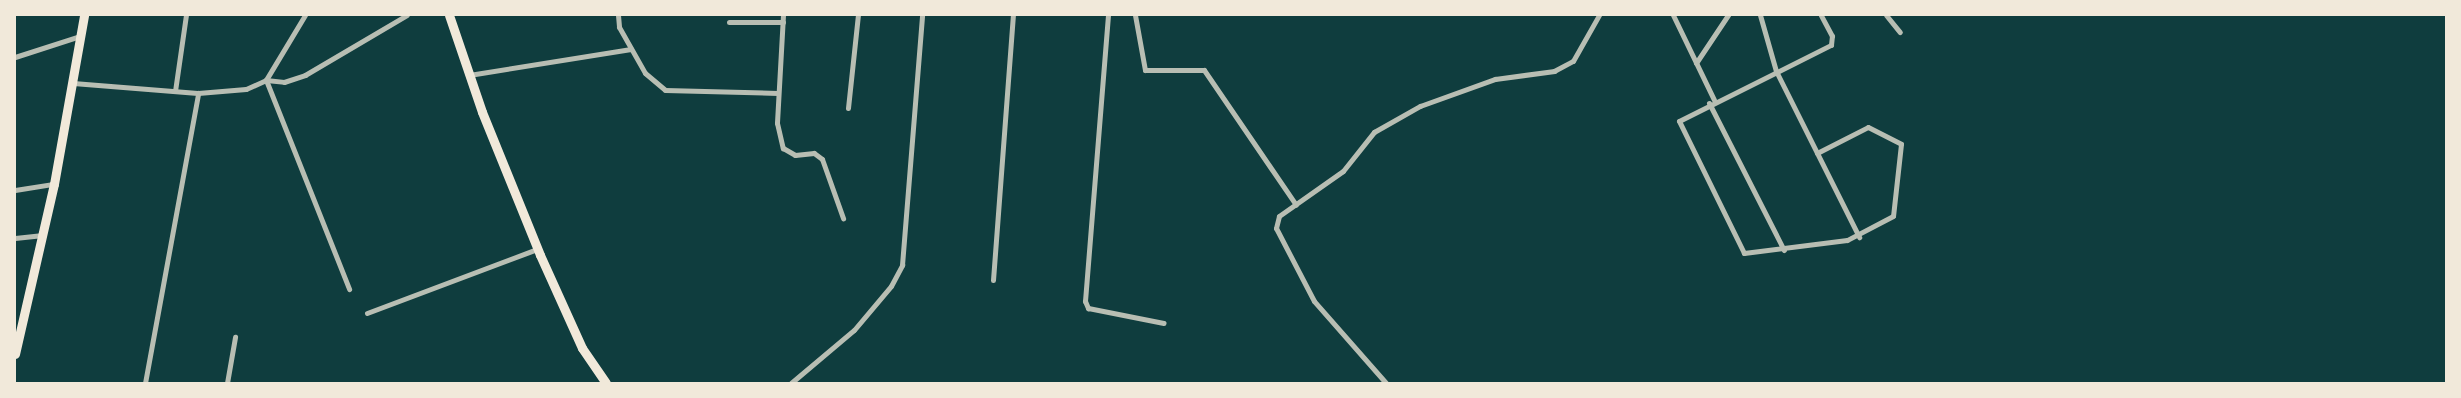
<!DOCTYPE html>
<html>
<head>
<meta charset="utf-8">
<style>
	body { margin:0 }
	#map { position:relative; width:2461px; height:398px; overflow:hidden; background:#0f3d3e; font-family:Mulish,sans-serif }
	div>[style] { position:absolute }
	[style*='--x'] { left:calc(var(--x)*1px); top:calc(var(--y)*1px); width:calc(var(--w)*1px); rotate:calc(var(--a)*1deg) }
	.minor>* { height:5px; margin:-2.5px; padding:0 2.5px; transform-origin:2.5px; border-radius:2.5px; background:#b8beb3 }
	.primary>* { height:9px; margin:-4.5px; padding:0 4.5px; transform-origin:4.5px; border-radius:4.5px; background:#f1e9da }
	span { translate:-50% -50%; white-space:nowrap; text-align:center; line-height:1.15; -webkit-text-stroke:4px #f1e9da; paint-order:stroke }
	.frame { position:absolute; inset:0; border:16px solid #f1e9da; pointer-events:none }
</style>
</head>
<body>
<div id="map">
	<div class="minor">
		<div style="--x:305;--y:15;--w:76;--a:121"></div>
		<div style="--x:266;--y:80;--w:18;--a:6"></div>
		<div style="--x:284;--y:82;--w:22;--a:-18"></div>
		<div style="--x:305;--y:75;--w:118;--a:-30.5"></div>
		<div style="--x:618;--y:15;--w:12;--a:85"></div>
		<div style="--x:619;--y:27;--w:53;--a:60.5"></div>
		<div style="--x:645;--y:73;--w:26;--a:40"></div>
		<div style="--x:665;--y:90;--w:113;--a:1.5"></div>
		<div style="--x:783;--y:15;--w:108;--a:93.2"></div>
		<div style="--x:777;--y:123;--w:26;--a:77"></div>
		<div style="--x:783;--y:148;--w:14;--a:30"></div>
		<div style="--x:795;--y:155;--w:19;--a:-6"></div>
		<div style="--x:814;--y:153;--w:10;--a:37"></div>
		<div style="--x:822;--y:159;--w:63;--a:70.4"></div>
		<div style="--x:1108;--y:15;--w:287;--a:94.6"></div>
		<div style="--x:1085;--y:301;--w:8;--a:67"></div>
		<div style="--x:1088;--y:308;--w:77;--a:11.2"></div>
		<div style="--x:1135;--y:15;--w:56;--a:79.7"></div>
		<div style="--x:1145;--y:70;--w:59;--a:0"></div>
		<div style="--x:1204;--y:70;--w:163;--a:55.7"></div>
		<div style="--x:1673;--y:15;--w:94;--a:64.2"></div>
		<div style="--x:1760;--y:15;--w:58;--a:74.1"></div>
		<div style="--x:1776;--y:71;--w:186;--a:63.4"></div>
		<div style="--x:1886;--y:15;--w:22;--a:51"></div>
		<div style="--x:729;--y:22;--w:54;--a:0"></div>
		<div style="--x:15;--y:57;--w:68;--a:-17.9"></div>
		<div style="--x:1696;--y:63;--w:58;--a:-56.3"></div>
		<div style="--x:469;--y:75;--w:164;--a:-9.1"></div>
		<div style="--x:73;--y:83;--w:125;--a:4.6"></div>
		<div style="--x:198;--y:93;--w:48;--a:-4.8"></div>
		<div style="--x:246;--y:89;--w:22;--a:-24"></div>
		<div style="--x:266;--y:80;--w:225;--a:68.3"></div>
		<div style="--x:175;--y:91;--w:77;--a:-81.8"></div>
		<div style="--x:1709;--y:103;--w:165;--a:63"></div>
		<div style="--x:848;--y:108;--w:94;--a:-83.9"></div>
		<div style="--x:1817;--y:153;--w:57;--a:-27"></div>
		<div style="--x:1868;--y:127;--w:37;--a:27"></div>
		<div style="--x:1901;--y:144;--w:72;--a:96.3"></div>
		<div style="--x:1893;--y:216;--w:52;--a:152.4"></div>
		<div style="--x:1847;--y:240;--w:104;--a:172.8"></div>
		<div style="--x:1744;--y:253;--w:147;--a:-116.2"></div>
		<div style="--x:1679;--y:121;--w:170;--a:-26.6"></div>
		<div style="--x:1831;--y:45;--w:9;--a:-84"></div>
		<div style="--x:1832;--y:36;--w:24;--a:-118"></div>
		<div style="--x:15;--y:190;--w:39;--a:-9"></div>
		<div style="--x:15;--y:238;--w:28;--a:-6"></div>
		<div style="--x:993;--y:280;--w:266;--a:-85.7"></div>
		<div style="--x:367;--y:313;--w:182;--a:-20.6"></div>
		<div style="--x:145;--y:383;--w:295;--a:-79.6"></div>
		<div style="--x:227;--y:383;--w:47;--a:-80.1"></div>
		<div style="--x:791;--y:383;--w:82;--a:-40.1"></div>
		<div style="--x:854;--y:330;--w:57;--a:-49.9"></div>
		<div style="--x:891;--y:286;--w:24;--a:-62"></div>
		<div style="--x:902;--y:265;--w:251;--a:-85.4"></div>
		<div style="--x:1386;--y:383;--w:109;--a:-131.3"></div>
		<div style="--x:1314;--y:301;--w:82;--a:-117.5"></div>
		<div style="--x:1276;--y:228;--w:12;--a:-76"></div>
		<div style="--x:1279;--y:216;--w:78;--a:-35.1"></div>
		<div style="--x:1343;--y:171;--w:50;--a:-51.5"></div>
		<div style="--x:1374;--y:132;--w:53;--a:-29.5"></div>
		<div style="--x:1420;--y:106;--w:80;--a:-19.8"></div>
		<div style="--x:1495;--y:79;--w:60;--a:-7.7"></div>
		<div style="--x:1554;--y:71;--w:21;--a:-28"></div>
		<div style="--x:1573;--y:61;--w:53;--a:-60.5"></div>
	</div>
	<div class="primary">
		<div style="--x:449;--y:15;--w:102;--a:71.2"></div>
		<div style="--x:482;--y:112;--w:154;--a:67.9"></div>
		<div style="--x:540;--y:255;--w:102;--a:65.7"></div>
		<div style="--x:582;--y:348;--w:42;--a:55.6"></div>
		<div style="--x:15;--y:354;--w:174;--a:-77.1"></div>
		<div style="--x:54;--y:184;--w:172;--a:-79.9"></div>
	</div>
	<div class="frame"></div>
</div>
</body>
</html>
